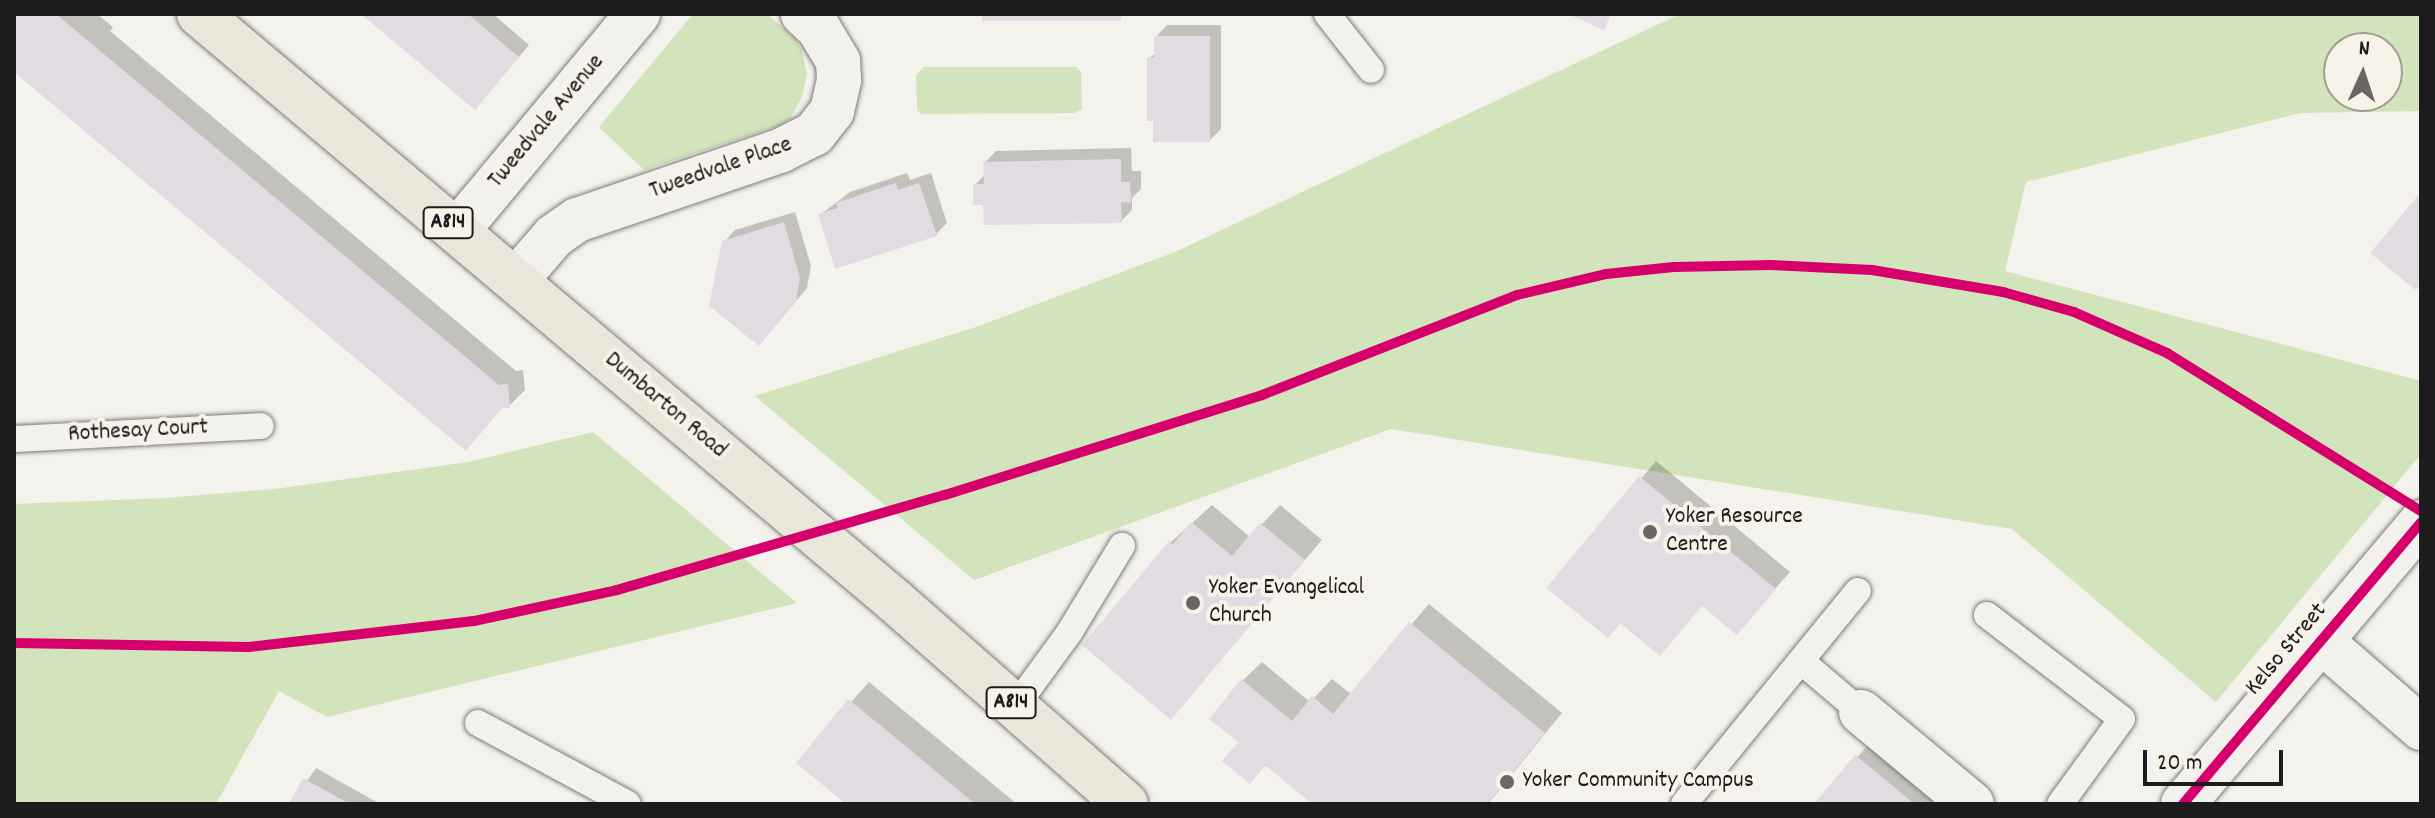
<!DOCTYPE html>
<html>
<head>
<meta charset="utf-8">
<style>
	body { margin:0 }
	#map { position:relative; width:2435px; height:818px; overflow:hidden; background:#f4f2ec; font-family:Dekko,sans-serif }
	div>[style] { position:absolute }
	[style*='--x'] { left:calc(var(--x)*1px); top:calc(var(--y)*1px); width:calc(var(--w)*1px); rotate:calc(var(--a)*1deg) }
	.green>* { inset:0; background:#d2e4bb }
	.shadow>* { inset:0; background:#0003 }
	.building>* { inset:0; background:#e2dbe1; transform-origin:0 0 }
	.roads { filter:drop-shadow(0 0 2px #7d7c7a) drop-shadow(0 0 2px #7d7c7a) }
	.service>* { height:26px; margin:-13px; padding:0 13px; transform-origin:13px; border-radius:13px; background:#f2f1ed }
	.minor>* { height:44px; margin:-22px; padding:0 22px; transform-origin:22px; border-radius:22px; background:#f2f1ed }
	.tertiary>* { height:44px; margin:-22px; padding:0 22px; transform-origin:22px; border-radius:22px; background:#f2f1ed }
	.primary>* { height:44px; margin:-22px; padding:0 22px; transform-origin:22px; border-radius:22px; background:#ebe6da }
	.cycleway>* { height:10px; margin:-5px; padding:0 5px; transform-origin:5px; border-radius:5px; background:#d6006c }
	.dots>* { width:22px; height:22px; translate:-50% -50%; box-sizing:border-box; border:4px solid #f7f3e8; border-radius:50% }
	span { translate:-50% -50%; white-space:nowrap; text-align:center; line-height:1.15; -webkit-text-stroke:8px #f7f3e8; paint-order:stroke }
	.shield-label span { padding:2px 6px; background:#f7f3e8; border:2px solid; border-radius:6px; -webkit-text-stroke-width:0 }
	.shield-label { font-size:22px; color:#1c1c1c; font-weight:700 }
	.street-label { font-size:24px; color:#1c1c1c }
	.poi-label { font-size:24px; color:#1c1c1c }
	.left { translate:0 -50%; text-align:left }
	.frame { position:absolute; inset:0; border:16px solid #1c1c1c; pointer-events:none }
	.north { position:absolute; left:2323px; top:32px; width:80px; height:80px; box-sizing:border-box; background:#f7f3e8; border:2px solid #9f9d96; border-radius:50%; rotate:3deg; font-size:22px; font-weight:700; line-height:32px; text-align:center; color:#1c1c1c }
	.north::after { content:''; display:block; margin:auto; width:28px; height:36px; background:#686765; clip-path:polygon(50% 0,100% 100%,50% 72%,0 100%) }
	.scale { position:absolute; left:2143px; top:750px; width:140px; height:36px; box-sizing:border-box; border:4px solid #1c1c1c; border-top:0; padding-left:10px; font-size:24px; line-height:28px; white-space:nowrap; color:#1c1c1c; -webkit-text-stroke:6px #f7f3e8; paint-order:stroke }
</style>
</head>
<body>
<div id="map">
	<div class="green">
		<div style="clip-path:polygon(693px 14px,767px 14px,795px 38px,802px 50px,807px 74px,802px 97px,790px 119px,781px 125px,644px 170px,599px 127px)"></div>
		<div style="clip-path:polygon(evenodd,1680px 14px,2421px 14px,2421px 111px,2300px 113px,2026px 182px,2005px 271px,2421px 381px,2421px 454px,2216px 702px,2012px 529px,1391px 429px,974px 580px,755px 396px,976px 327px,1175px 252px,1680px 14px,2339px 48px,2387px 48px,2387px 96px,2339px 96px,2339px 48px)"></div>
		<div style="clip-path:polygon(924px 67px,1076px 67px,1081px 72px,1082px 109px,1074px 113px,921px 114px,917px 110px,916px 75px)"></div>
		<div style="clip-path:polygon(593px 432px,797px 603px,327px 717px,279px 691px,216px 804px,14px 804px,14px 504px,166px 498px,275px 489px,468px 462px)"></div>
	</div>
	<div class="shadow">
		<div style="clip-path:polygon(14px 14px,97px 14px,113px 27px,110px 31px,516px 371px,523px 370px,525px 390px,509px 406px,503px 406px,14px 70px)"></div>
		<div style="clip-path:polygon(364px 14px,493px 14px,529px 45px,486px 96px)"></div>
		<div style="clip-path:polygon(1167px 25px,1221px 25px,1221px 129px,1210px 140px,1149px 59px,1156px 52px,1156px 37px)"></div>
		<div style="clip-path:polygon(1131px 148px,1132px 171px,1141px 171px,1141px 189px,1132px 198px,1132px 210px,1121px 221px,985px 203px,975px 185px,985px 174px,985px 162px,996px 151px)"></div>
		<div style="clip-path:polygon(907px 173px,910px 180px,931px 173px,947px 223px,936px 234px,820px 215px,850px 192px)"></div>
		<div style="clip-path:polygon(795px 212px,811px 266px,807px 288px,770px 332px,724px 242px,735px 230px)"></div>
		<div style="clip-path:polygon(1656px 461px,1790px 572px,1737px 632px,1703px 604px,1660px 653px,1622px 621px,1608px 636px,1549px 587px)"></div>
		<div style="clip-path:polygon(1212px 505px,1250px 537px,1280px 505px,1322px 540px,1171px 717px,1084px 645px,1171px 542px)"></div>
		<div style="clip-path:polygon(1429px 604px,1562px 713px,1488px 804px,1315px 804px,1267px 764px,1250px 781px,1240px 742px,1243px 680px,1262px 662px,1310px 702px,1332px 679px,1351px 694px)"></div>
		<div style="clip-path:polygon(869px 682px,1017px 804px,849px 804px,798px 762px)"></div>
		<div style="clip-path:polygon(1875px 737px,1955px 804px,1816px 804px)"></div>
		<div style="clip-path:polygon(316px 768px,380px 804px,291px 804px)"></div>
	</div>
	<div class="building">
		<div style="clip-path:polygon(14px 14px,56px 14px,499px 385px,508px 384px,510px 408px,502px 408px,466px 451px,14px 72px)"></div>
		<div style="clip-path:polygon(361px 14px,468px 14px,519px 57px,475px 110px)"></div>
		<div style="left:982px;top:14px;width:139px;height:7px"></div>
		<div style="clip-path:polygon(1568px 14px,1611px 14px,1604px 30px)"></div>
		<div style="clip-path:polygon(1154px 36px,1210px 36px,1210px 142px,1153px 142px,1153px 121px,1147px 121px,1147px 58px,1154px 57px)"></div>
		<div style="clip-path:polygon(1121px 159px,1121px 182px,1130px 182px,1131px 203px,1121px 202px,1122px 223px,984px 225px,983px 205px,973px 205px,973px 184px,984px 184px,983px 162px)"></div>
		<div style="clip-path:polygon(896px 183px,898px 190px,919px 183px,937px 236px,835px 269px,818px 214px,838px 208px,836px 203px)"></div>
		<div style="clip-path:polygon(2421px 192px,2421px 285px,2416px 290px,2370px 253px)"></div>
		<div style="clip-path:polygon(784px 222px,800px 278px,796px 301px,759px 346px,709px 306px,722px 241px)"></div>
		<div style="clip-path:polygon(1639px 476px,1776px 589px,1737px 635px,1702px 606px,1660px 656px,1620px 623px,1608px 638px,1546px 588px)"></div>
		<div style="clip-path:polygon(1191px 522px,1232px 556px,1260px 523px,1305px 560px,1171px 720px,1082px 645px,1169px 541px,1173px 544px)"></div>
		<div style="clip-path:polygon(1409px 622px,1545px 733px,1487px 804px,1312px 804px,1265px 765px,1250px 784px,1222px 761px,1238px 742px,1209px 719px,1241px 679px,1292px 721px,1312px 696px,1333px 714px)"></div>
		<div style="clip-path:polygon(848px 699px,897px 739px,975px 804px,846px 804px,796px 763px)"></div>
		<div style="clip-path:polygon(1855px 755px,1904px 795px,1914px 804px,1814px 804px)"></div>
		<div style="clip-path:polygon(303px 778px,339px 798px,350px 804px,289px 804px)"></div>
	</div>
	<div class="roads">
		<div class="service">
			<div style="--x:1327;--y:14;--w:71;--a:51.8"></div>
			<div style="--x:14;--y:439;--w:247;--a:-3"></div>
			<div style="--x:1987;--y:615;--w:170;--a:37.6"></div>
			<div style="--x:2122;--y:719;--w:105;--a:126.1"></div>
			<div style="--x:1801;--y:661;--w:79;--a:40.4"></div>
			<div style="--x:1015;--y:707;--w:92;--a:-53.9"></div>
			<div style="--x:1069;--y:633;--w:102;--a:-58.7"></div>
			<div style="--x:478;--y:723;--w:170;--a:28.4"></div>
			<div style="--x:1684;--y:804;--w:275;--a:-50.8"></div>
		</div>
		<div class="minor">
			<div style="--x:457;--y:231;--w:283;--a:-50.2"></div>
			<div style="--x:516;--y:280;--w:58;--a:-49.2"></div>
			<div style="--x:554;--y:236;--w:28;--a:-35"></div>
			<div style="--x:577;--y:220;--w:214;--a:-18.8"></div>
			<div style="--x:780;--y:151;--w:38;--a:-27"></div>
			<div style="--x:814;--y:134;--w:29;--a:-52"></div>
			<div style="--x:832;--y:111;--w:32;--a:-77"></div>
			<div style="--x:839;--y:80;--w:19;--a:-93"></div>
			<div style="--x:838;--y:61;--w:37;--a:-121"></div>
			<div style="--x:819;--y:29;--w:22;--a:-137"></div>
			<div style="--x:2321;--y:641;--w:133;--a:41"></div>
			<div style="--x:1861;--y:712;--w:144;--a:39.7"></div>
		</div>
		<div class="tertiary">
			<div style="--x:2183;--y:804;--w:369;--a:-49.8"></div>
		</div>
		<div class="primary">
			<div style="--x:199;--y:14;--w:912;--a:40.15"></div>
			<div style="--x:896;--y:602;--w:306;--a:41.3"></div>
		</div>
	</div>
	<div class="cycleway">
		<div style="--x:14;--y:643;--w:235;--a:1"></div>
		<div style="--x:249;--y:647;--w:226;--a:-6.6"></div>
		<div style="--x:474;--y:621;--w:146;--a:-12.2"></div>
		<div style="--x:617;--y:590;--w:341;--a:-16.2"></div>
		<div style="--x:945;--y:495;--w:332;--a:-17.5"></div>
		<div style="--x:1262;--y:395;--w:274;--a:-21.4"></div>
		<div style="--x:1517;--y:295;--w:91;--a:-13.3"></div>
		<div style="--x:1606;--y:274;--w:68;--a:-5.9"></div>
		<div style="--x:1674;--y:267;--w:97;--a:-1.2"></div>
		<div style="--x:1771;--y:265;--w:101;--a:2.8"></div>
		<div style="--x:1872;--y:270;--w:133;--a:9.5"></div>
		<div style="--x:2003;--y:292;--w:74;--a:15.7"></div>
		<div style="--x:2074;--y:312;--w:102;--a:23.8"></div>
		<div style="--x:2167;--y:353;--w:299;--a:31.9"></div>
		<div style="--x:2183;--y:804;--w:369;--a:-49.8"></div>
	</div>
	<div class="dots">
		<div style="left:1650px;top:532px;background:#686765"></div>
		<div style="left:1193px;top:603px;background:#686765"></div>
		<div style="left:1507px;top:782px;background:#686765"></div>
	</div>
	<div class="shield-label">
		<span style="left:448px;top:223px">A814</span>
		<span style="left:1011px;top:703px">A814</span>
	</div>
	<div class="street-label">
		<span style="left:547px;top:122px;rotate:-50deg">Tweedvale Avenue</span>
		<span style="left:721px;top:169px;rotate:-19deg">Tweedvale Place</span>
		<span style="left:665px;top:406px;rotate:40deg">Dumbarton Road</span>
		<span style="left:138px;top:432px;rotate:-3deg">Rothesay Court</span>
		<span style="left:2287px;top:650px;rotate:-50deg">Kelso Street</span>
	</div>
	<div class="poi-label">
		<span class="left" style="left:1666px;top:532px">Yoker Resource<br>Centre</span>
		<span class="left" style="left:1209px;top:603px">Yoker Evangelical<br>Church</span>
		<span class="left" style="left:1523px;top:782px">Yoker Community Campus</span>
	</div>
	<div class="frame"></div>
	<div class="north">N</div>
	<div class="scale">20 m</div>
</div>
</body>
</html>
